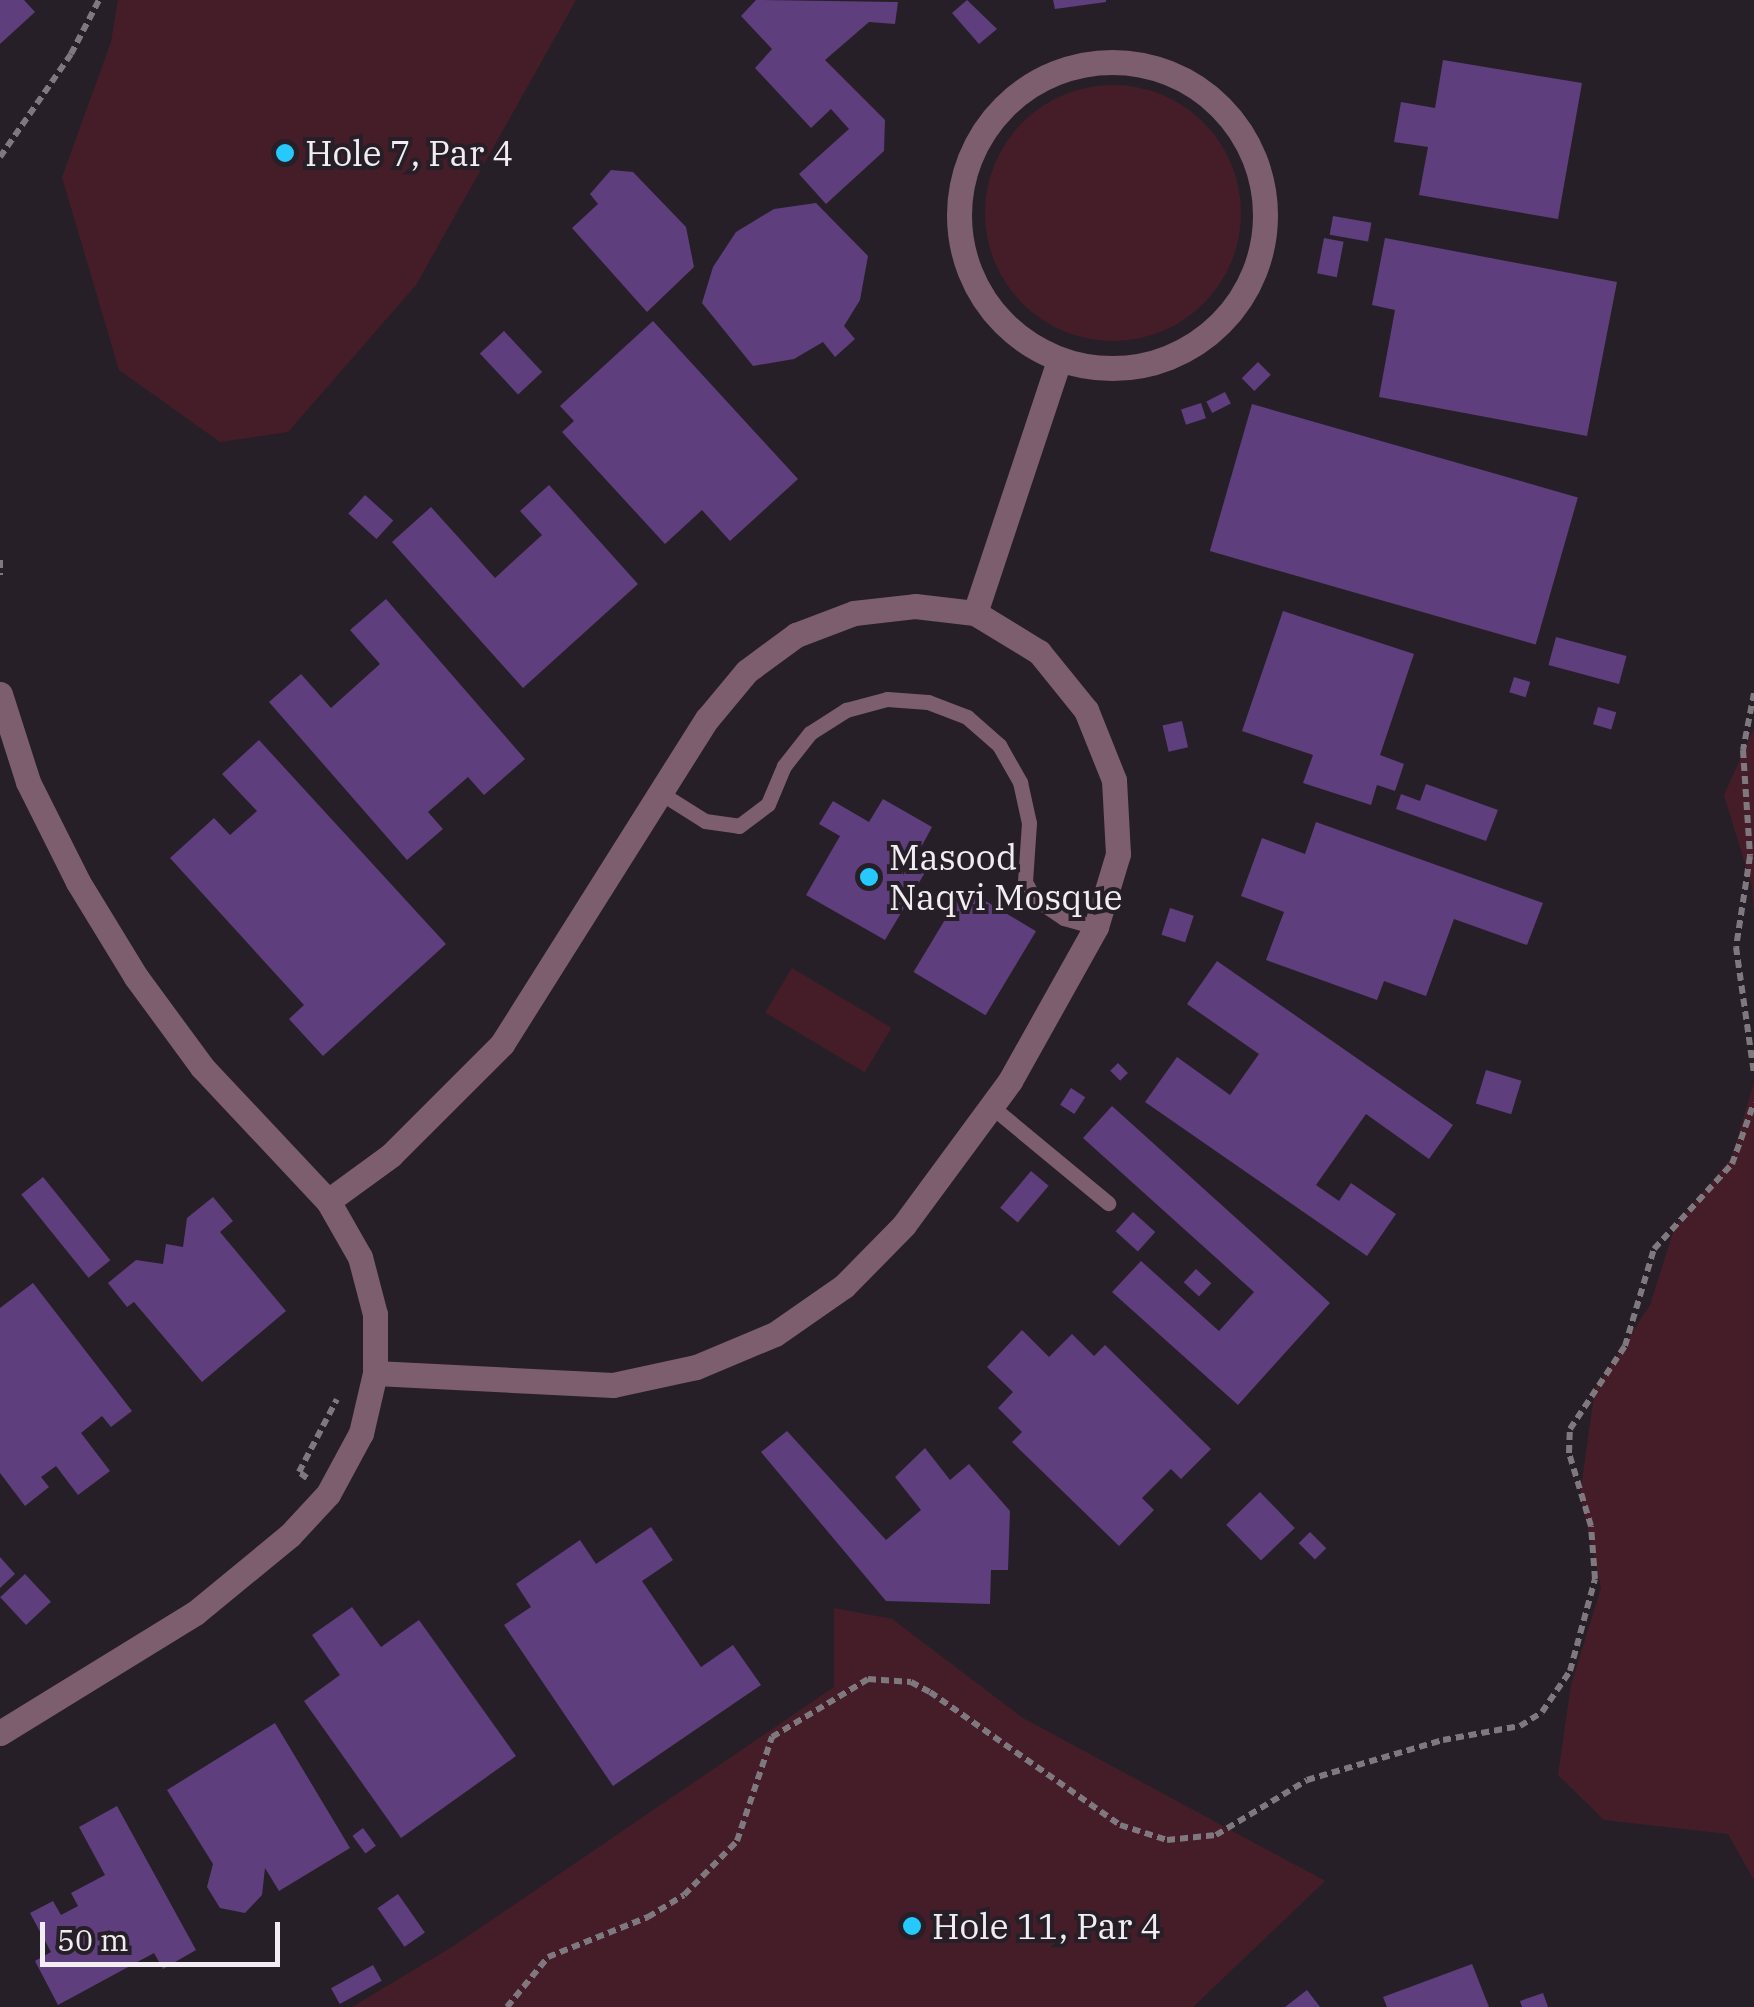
<!DOCTYPE html>
<html>
<head>
<meta charset="utf-8">
<style>
	body { margin:0 }
	#map { position:relative; width:1754px; height:2007px; overflow:hidden; background:#271f27; font-family:"IBM Plex Serif",serif }
	div>[style] { position:absolute }
	[style*='--x'] { left:calc(var(--x)*1px); top:calc(var(--y)*1px); width:calc(var(--w)*1px); rotate:calc(var(--a)*1deg) }
	.green>* { inset:0; background:#451d28; transform-origin:0 0 }
	.round { border-radius:50% }
	.building>* { inset:0; background:#5e3e7c; transform-origin:0 0 }
	.path>* { height:6px; margin-top:-3px; transform-origin:0; background:repeating-linear-gradient(90deg,#7f787f 0 8px,transparent 0 13px) }
	.service>* { height:15px; margin:-7.5px; padding:0 7.5px; transform-origin:7.5px; border-radius:7.5px; background:#7d5e6f }
	.minor>* { height:25px; margin:-12.5px; padding:0 12.5px; transform-origin:12.5px; border-radius:12.5px; background:#7d5e6f }
	.minor>.ring { margin:-12.5px; padding:0; box-sizing:content-box; background:none; border:25px solid #7d5e6f; border-radius:50% }
	.dots>* { width:28px; height:28px; translate:-50% -50%; box-sizing:border-box; border:5px solid #271f27; border-radius:50% }
	span { translate:-50% -50%; white-space:nowrap; text-align:center; line-height:1.15; -webkit-text-stroke:8px #271f27; paint-order:stroke }
	.poi-label { font-size:35px; color:#f2edf2 }
	.left { translate:0 -50%; text-align:left }
	.scale { position:absolute; left:40px; top:1922px; width:240px; height:45px; box-sizing:border-box; border:5px solid #f2edf2; border-top:0; padding-left:12px; font-size:30px; line-height:35px; white-space:nowrap; color:#f2edf2; -webkit-text-stroke:8px #271f27; paint-order:stroke }
</style>
</head>
<body>
<div id="map">
	<div class="green">
		<div style="clip-path:polygon(118px 0,576px 0,416px 285px,288px 432px,220px 442px,119px 370px,62px 177px,111px 42px)"></div>
		<div class="round" style="left:985px;top:85px;width:256px;height:256px"></div>
		<div style="clip-path:polygon(1754px 728px,1754px 915px,1752px 886px,1724px 795px)"></div>
		<div style="left:792px;top:968px;width:116px;height:52px;rotate:31deg"></div>
		<div style="clip-path:polygon(1754px 1082px,1754px 1880px,1728px 1834px,1604px 1820px,1558px 1775px,1571px 1685px,1601px 1588px,1580px 1495px,1595px 1389px,1650px 1305px,1675px 1226px,1732px 1157px)"></div>
		<div style="clip-path:polygon(834px 1608px,892px 1619px,1023px 1718px,1325px 1881px,1193px 2007px,352px 2007px,452px 1947px,834px 1687px)"></div>
	</div>
	<div class="building">
		<div style="clip-path:polygon(0 0,24px 0,35px 12px,0 44px)"></div>
		<div style="clip-path:polygon(756px 0,898px 2px,895px 24px,869px 22px,825px 60px,885px 120px,884px 151px,826px 204px,799px 174px,849px 129px,831px 109px,811px 128px,755px 68px,772px 49px,741px 16px)"></div>
		<div style="clip-path:polygon(967px 0,997px 29px,979px 44px,952px 13px)"></div>
		<div style="clip-path:polygon(1053px 0,1106px 0,1106px 2px,1055px 9px)"></div>
		<div style="clip-path:polygon(1443px 60px,1582px 83px,1558px 219px,1419px 195px,1428px 147px,1394px 142px,1401px 102px,1435px 108px)"></div>
		<div style="clip-path:polygon(611px 170px,633px 172px,686px 227px,694px 267px,647px 312px,572px 228px,598px 204px,590px 194px)"></div>
		<div style="clip-path:polygon(816px 203px,868px 256px,860px 300px,844px 326px,855px 339px,835px 357px,823px 342px,794px 359px,753px 366px,702px 303px,713px 267px,736px 232px,774px 209px)"></div>
		<div style="left:1333px;top:216px;width:39px;height:19px;rotate:10deg"></div>
		<div style="left:1324px;top:238px;width:20px;height:36px;rotate:11deg"></div>
		<div style="clip-path:polygon(1385px 238px,1617px 282px,1587px 436px,1379px 397px,1395px 310px,1372px 305px)"></div>
		<div style="clip-path:polygon(653px 321px,798px 479px,730px 541px,702px 510px,665px 544px,562px 432px,574px 421px,560px 406px)"></div>
		<div style="left:504px;top:331px;width:56px;height:33px;rotate:47deg"></div>
		<div style="left:1258px;top:362px;width:18px;height:23px;rotate:45deg"></div>
		<div style="left:1225px;top:392px;width:13px;height:21px;rotate:63deg"></div>
		<div style="left:1201px;top:403px;width:16px;height:21px;rotate:72deg"></div>
		<div style="left:1252px;top:404px;width:339px;height:153px;rotate:16deg"></div>
		<div style="clip-path:polygon(549px 485px,638px 584px,523px 688px,392px 542px,431px 507px,495px 578px,542px 535px,520px 511px)"></div>
		<div style="left:365px;top:495px;width:38px;height:25px;rotate:42deg"></div>
		<div style="clip-path:polygon(386px 599px,525px 759px,484px 795px,468px 777px,428px 812px,443px 829px,407px 860px,269px 702px,301px 674px,331px 708px,380px 664px,350px 630px)"></div>
		<div style="clip-path:polygon(1283px 611px,1414px 654px,1380px 755px,1404px 764px,1395px 791px,1377px 785px,1371px 805px,1303px 783px,1313px 755px,1242px 731px)"></div>
		<div style="left:1556px;top:637px;width:73px;height:29px;rotate:15deg"></div>
		<div style="left:1514px;top:677px;width:17px;height:16px;rotate:17deg"></div>
		<div style="left:1598px;top:707px;width:19px;height:18px;rotate:16deg"></div>
		<div style="left:1182px;top:721px;width:27px;height:20px;rotate:77deg"></div>
		<div style="clip-path:polygon(259px 740px,446px 944px,323px 1056px,289px 1019px,304px 1005px,170px 858px,214px 818px,230px 835px,257px 811px,222px 774px)"></div>
		<div style="clip-path:polygon(1426px 784px,1498px 810px,1486px 841px,1396px 809px,1401px 794px,1420px 801px)"></div>
		<div style="clip-path:polygon(883px 799px,932px 827px,919px 851px,933px 859px,885px 940px,806px 895px,840px 836px,819px 824px,833px 801px,869px 822px)"></div>
		<div style="clip-path:polygon(1316px 822px,1543px 903px,1527px 945px,1454px 919px,1426px 996px,1384px 981px,1377px 1000px,1266px 960px,1284px 912px,1241px 896px,1262px 838px,1305px 854px)"></div>
		<div style="left:964px;top:888px;width:84px;height:98px;rotate:31deg"></div>
		<div style="left:1170px;top:908px;width:25px;height:28px;rotate:18deg"></div>
		<div style="clip-path:polygon(1217px 961px,1453px 1125px,1429px 1159px,1366px 1114px,1316px 1185px,1339px 1201px,1351px 1183px,1396px 1214px,1367px 1256px,1145px 1102px,1177px 1057px,1230px 1095px,1259px 1054px,1187px 1004px)"></div>
		<div style="left:1118px;top:1063px;width:14px;height:11px;rotate:45deg"></div>
		<div style="left:1486px;top:1070px;width:37px;height:35px;rotate:17deg"></div>
		<div style="left:1071px;top:1088px;width:17px;height:20px;rotate:33deg"></div>
		<div style="clip-path:polygon(1112px 1106px,1330px 1303px,1238px 1405px,1112px 1292px,1141px 1261px,1219px 1331px,1254px 1292px,1083px 1138px)"></div>
		<div style="left:1031px;top:1171px;width:23px;height:48px;rotate:40deg"></div>
		<div style="left:43px;top:1177px;width:107px;height:28px;rotate:51deg"></div>
		<div style="clip-path:polygon(213px 1197px,233px 1221px,220px 1232px,286px 1311px,202px 1382px,134px 1302px,127px 1307px,108px 1283px,136px 1260px,163px 1264px,166px 1244px,183px 1247px,187px 1218px)"></div>
		<div style="left:1133px;top:1212px;width:30px;height:26px;rotate:42deg"></div>
		<div style="left:1196px;top:1269px;width:21px;height:18px;rotate:43deg"></div>
		<div style="clip-path:polygon(33px 1283px,132px 1411px,111px 1427px,102px 1416px,81px 1433px,110px 1471px,78px 1495px,56px 1466px,41px 1477px,49px 1487px,25px 1506px,0 1473px,0 1308px)"></div>
		<div style="clip-path:polygon(1022px 1330px,1049px 1357px,1072px 1334px,1094px 1356px,1105px 1345px,1211px 1449px,1181px 1479px,1171px 1469px,1142px 1498px,1154px 1510px,1119px 1546px,1012px 1442px,1022px 1432px,998px 1408px,1013px 1392px,987px 1367px)"></div>
		<div style="clip-path:polygon(787px 1431px,886px 1540px,921px 1510px,895px 1477px,925px 1448px,950px 1480px,969px 1464px,1010px 1511px,1008px 1570px,991px 1570px,990px 1604px,886px 1601px,761px 1452px)"></div>
		<div style="left:1260px;top:1492px;width:50px;height:47px;rotate:46deg"></div>
		<div style="clip-path:polygon(651px 1527px,673px 1560px,642px 1581px,701px 1667px,733px 1645px,761px 1685px,613px 1786px,504px 1625px,531px 1607px,516px 1584px,580px 1540px,596px 1564px)"></div>
		<div style="left:1310px;top:1532px;width:23px;height:16px;rotate:45deg"></div>
		<div style="clip-path:polygon(0 1557px,15px 1574px,0 1588px)"></div>
		<div style="left:25px;top:1574px;width:38px;height:34px;rotate:47deg"></div>
		<div style="clip-path:polygon(352px 1607px,381px 1647px,419px 1620px,516px 1756px,401px 1838px,304px 1701px,340px 1675px,312px 1635px)"></div>
		<div style="clip-path:polygon(275px 1723px,350px 1848px,279px 1891px,265px 1868px,262px 1895px,245px 1913px,220px 1908px,207px 1887px,213px 1864px,167px 1790px)"></div>
		<div style="clip-path:polygon(117px 1806px,196px 1950px,163px 1969px,154px 1953px,58px 2005px,35px 1961px,51px 1952px,30px 1913px,53px 1901px,61px 1915px,78px 1906px,71px 1893px,105px 1875px,79px 1827px)"></div>
		<div style="left:363px;top:1828px;width:22px;height:13px;rotate:54deg"></div>
		<div style="left:398px;top:1894px;width:47px;height:25px;rotate:55deg"></div>
		<div style="clip-path:polygon(1472px 1964px,1489px 2007px,1387px 2007px,1383px 1997px)"></div>
		<div style="left:373px;top:1965px;width:18px;height:48px;rotate:61deg"></div>
		<div style="clip-path:polygon(1307px 1990px,1320px 2007px,1285px 2007px)"></div>
		<div style="clip-path:polygon(1543px 1993px,1548px 2007px,1522px 2007px,1520px 2001px)"></div>
	</div>
	<div class="path">
		<div style="--x:0;--y:157;--w:125;--a:-55.4"></div>
		<div style="--x:71;--y:54;--w:61;--a:-62.6"></div>
		<div style="--x:0;--y:560;--w:15;--a:90"></div>
		<div style="--x:1754;--y:693;--w:58;--a:100.9"></div>
		<div style="--x:1743;--y:750;--w:106;--a:86.2"></div>
		<div style="--x:1750;--y:856;--w:92;--a:98.7"></div>
		<div style="--x:1736;--y:947;--w:128;--a:81.9"></div>
		<div style="--x:307;--y:1478;--w:10;--a:-143"></div>
		<div style="--x:299;--y:1472;--w:82;--a:-62.5"></div>
		<div style="--x:507;--y:2007;--w:65;--a:-50.6"></div>
		<div style="--x:548;--y:1957;--w:108;--a:-21.8"></div>
		<div style="--x:648;--y:1917;--w:42;--a:-31.4"></div>
		<div style="--x:684;--y:1895;--w:76;--a:-45.5"></div>
		<div style="--x:737;--y:1841;--w:110;--a:-71.4"></div>
		<div style="--x:772;--y:1737;--w:112;--a:-31.1"></div>
		<div style="--x:868;--y:1679;--w:43;--a:4"></div>
		<div style="--x:911;--y:1682;--w:21;--a:28"></div>
		<div style="--x:930;--y:1692;--w:232;--a:35"></div>
		<div style="--x:1120;--y:1825;--w:49;--a:17.7"></div>
		<div style="--x:1167;--y:1840;--w:49;--a:-5.8"></div>
		<div style="--x:1216;--y:1835;--w:106;--a:-31.1"></div>
		<div style="--x:1307;--y:1780;--w:142;--a:-16.4"></div>
		<div style="--x:1443;--y:1740;--w:78;--a:-10.3"></div>
		<div style="--x:1520;--y:1726;--w:26;--a:-32"></div>
		<div style="--x:1542;--y:1712;--w:50;--a:-55.7"></div>
		<div style="--x:1570;--y:1671;--w:95;--a:-74.8"></div>
		<div style="--x:1595;--y:1579;--w:53;--a:-94.3"></div>
		<div style="--x:1591;--y:1526;--w:76;--a:-106.8"></div>
		<div style="--x:1569;--y:1453;--w:24;--a:-88"></div>
		<div style="--x:1570;--y:1429;--w:100;--a:-56.5"></div>
		<div style="--x:1625;--y:1346;--w:101;--a:-73.4"></div>
		<div style="--x:1654;--y:1249;--w:115;--a:-47.5"></div>
		<div style="--x:1732;--y:1164;--w:65;--a:-70.2"></div>
	</div>
	<div class="service">
		<div style="--x:659;--y:792;--w:54;--a:32.2"></div>
		<div style="--x:705;--y:821;--w:34;--a:8"></div>
		<div style="--x:739;--y:826;--w:36;--a:-37"></div>
		<div style="--x:768;--y:804;--w:41;--a:-67.2"></div>
		<div style="--x:784;--y:766;--w:42;--a:-51.8"></div>
		<div style="--x:810;--y:733;--w:43;--a:-32.6"></div>
		<div style="--x:846;--y:710;--w:42;--a:-15"></div>
		<div style="--x:887;--y:699;--w:41;--a:4.2"></div>
		<div style="--x:928;--y:702;--w:42;--a:21"></div>
		<div style="--x:967;--y:717;--w:43;--a:41.2"></div>
		<div style="--x:999;--y:745;--w:43;--a:60.4"></div>
		<div style="--x:1020;--y:782;--w:42;--a:77.6"></div>
		<div style="--x:1029;--y:823;--w:59;--a:93.9"></div>
		<div style="--x:1025;--y:882;--w:18;--a:61"></div>
		<div style="--x:1034;--y:898;--w:36;--a:34"></div>
		<div style="--x:1064;--y:918;--w:33;--a:16"></div>
		<div style="--x:992;--y:1107;--w:151;--a:39.6"></div>
	</div>
	<div class="minor">
		<div class="ring" style="left:959px;top:62px;width:281px;height:281px"></div>
		<div style="--x:975;--y:613;--w:267;--a:-71.6"></div>
		<div style="--x:0;--y:694;--w:92;--a:72.3"></div>
		<div style="--x:28;--y:782;--w:112;--a:63.4"></div>
		<div style="--x:78;--y:882;--w:111;--a:58.6"></div>
		<div style="--x:136;--y:977;--w:112;--a:53.7"></div>
		<div style="--x:202;--y:1067;--w:184;--a:46.8"></div>
		<div style="--x:328;--y:1201;--w:64;--a:60.3"></div>
		<div style="--x:360;--y:1257;--w:59;--a:75.3"></div>
		<div style="--x:375;--y:1314;--w:59;--a:90"></div>
		<div style="--x:375;--y:1373;--w:62;--a:103.1"></div>
		<div style="--x:361;--y:1433;--w:69;--a:118.4"></div>
		<div style="--x:328;--y:1494;--w:56;--a:132.8"></div>
		<div style="--x:290;--y:1535;--w:123;--a:140.6"></div>
		<div style="--x:195;--y:1613;--w:229;--a:148.4"></div>
		<div style="--x:328;--y:1201;--w:78;--a:-36.1"></div>
		<div style="--x:391;--y:1155;--w:157;--a:-45"></div>
		<div style="--x:502;--y:1044;--w:384;--a:-57.8"></div>
		<div style="--x:707;--y:719;--w:62;--a:-50.2"></div>
		<div style="--x:747;--y:671;--w:61;--a:-36.3"></div>
		<div style="--x:796;--y:635;--w:62;--a:-20.8"></div>
		<div style="--x:854;--y:613;--w:61;--a:-6.5"></div>
		<div style="--x:915;--y:606;--w:60;--a:6.7"></div>
		<div style="--x:975;--y:613;--w:75;--a:31.4"></div>
		<div style="--x:1039;--y:652;--w:75;--a:51"></div>
		<div style="--x:1086;--y:710;--w:75;--a:68.2"></div>
		<div style="--x:1114;--y:780;--w:74;--a:86.9"></div>
		<div style="--x:1118;--y:854;--w:76;--a:106.8"></div>
		<div style="--x:1096;--y:927;--w:176;--a:119.2"></div>
		<div style="--x:1010;--y:1081;--w:179;--a:126.4"></div>
		<div style="--x:904;--y:1225;--w:86;--a:134.5"></div>
		<div style="--x:844;--y:1286;--w:84;--a:145.2"></div>
		<div style="--x:775;--y:1334;--w:86;--a:157.3"></div>
		<div style="--x:696;--y:1367;--w:85;--a:167.8"></div>
		<div style="--x:613;--y:1385;--w:238;--a:-177.1"></div>
	</div>
	<div class="dots">
		<div style="left:285px;top:153px;background:#26c9fe"></div>
		<div style="left:869px;top:877px;background:#26c9fe"></div>
		<div style="left:912px;top:1926px;background:#26c9fe"></div>
	</div>
	<div class="poi-label">
		<span class="left" style="left:305px;top:153px">Hole 7, Par 4</span>
		<span class="left" style="left:889px;top:877px">Masood<br>Naqvi Mosque</span>
		<span class="left" style="left:932px;top:1926px">Hole 11, Par 4</span>
	</div>
	<div class="scale">50 m</div>
</div>
</body>
</html>
